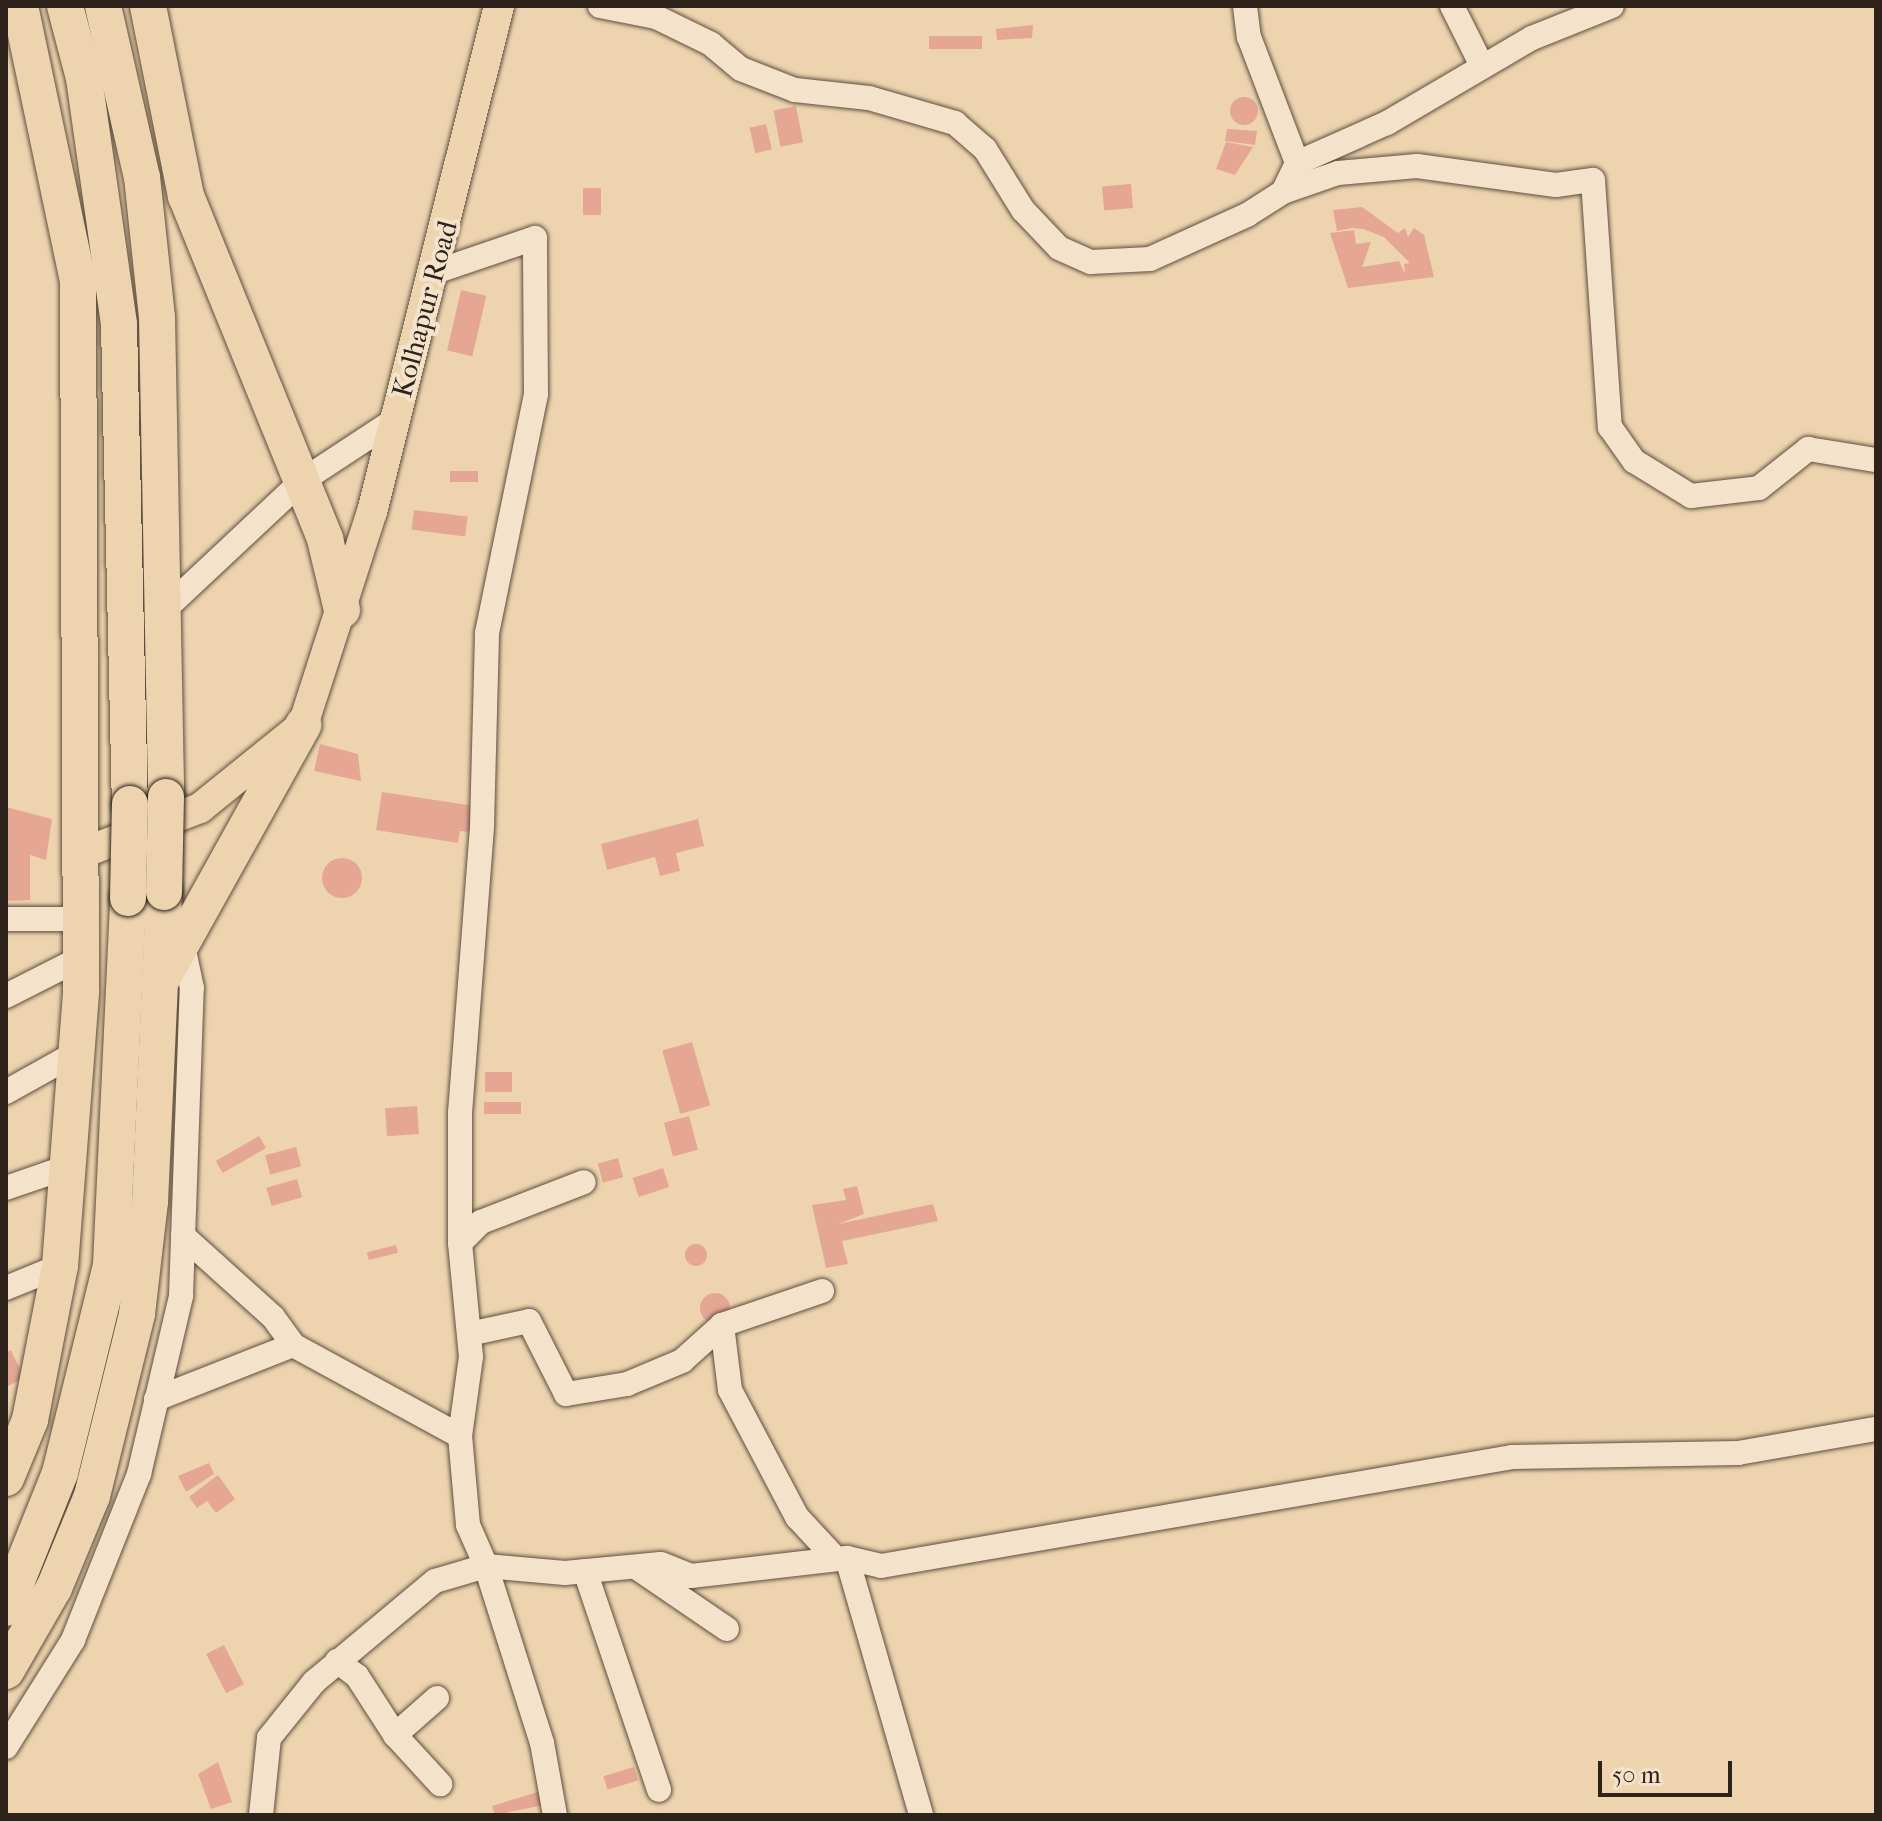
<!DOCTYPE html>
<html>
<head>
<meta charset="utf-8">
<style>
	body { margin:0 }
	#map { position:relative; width:1882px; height:1821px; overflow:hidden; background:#eed4ae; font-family:"IM FELL French Canon",serif }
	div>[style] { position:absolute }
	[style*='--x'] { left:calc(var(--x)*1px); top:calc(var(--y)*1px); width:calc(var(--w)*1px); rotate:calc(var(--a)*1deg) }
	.building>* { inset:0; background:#e5a794; transform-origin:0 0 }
	.round { border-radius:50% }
	.roads { filter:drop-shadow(0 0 2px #5d4f40) drop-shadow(0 0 2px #5d4f40) }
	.minor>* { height:24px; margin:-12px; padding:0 12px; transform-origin:12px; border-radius:12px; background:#f4e3ca }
	.major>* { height:30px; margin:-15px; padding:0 15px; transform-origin:15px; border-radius:15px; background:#eed4ae }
	.highway>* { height:36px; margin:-18px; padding:0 18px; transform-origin:18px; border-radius:18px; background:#eed4ae }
	.bridges { filter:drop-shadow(0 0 2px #2d231b) drop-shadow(0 0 2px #2d231b) }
	.highway-bridge>* { height:36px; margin:-18px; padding:0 18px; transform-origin:18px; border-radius:18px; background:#eed4ae }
	span { translate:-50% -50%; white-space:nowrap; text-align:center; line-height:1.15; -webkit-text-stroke:8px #f4e3ca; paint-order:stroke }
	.street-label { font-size:28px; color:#2d231b }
	.frame { position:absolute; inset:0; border:8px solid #2d231b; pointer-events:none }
	.scale { position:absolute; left:1598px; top:1761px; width:134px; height:36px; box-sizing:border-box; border:4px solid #2d231b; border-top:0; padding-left:10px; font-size:24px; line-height:28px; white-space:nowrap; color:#2d231b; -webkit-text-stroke:6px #f4e3ca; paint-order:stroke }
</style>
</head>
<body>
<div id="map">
	<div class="building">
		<div style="clip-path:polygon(1033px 25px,1032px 38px,997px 40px,996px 29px)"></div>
		<div style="left:982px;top:36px;width:13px;height:53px;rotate:90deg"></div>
		<div class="round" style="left:1230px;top:97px;width:28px;height:28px"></div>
		<div style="left:796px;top:106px;width:37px;height:23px;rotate:79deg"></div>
		<div style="left:766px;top:124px;width:26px;height:17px;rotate:77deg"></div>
		<div style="clip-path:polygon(1227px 129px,1257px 131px,1255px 145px,1225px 141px)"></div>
		<div style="clip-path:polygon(1226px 142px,1253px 147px,1235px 175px,1216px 169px)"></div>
		<div style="left:1131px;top:184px;width:24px;height:29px;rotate:85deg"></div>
		<div style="left:583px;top:188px;width:18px;height:27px"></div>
		<div style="clip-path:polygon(1362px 207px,1398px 233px,1405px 228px,1408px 237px,1414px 228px,1424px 235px,1434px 277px,1348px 288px,1330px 233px,1354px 230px,1356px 244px,1371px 242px,1362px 267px,1399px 261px,1405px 274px,1404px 264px,1410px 263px,1384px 237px,1363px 229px,1352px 228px,1337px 231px,1333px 210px)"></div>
		<div style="left:461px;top:290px;width:26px;height:62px;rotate:13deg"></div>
		<div style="left:450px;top:471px;width:28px;height:11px"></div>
		<div style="left:414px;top:510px;width:54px;height:20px;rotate:7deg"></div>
		<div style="clip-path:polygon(320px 744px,358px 754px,361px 781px,314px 771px)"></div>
		<div style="clip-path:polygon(382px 792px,475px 806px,471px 832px,460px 831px,458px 843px,376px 830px)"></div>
		<div style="clip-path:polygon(6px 807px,52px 819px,46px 860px,30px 855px,30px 900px,6px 901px)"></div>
		<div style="clip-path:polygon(698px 819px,704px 846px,676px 853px,680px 871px,660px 876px,655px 857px,607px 870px,601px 844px)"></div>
		<div class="round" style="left:322px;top:858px;width:40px;height:40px"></div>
		<div style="left:692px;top:1042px;width:66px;height:31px;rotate:74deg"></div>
		<div style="left:485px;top:1072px;width:27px;height:20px"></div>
		<div style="left:484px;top:1102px;width:37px;height:12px"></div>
		<div style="left:417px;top:1106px;width:28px;height:32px;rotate:86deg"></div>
		<div style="left:689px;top:1116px;width:35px;height:26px;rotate:75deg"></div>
		<div style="left:259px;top:1136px;width:14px;height:50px;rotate:60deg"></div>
		<div style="left:296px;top:1147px;width:20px;height:32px;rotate:75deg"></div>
		<div style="left:618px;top:1158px;width:20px;height:21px;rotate:75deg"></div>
		<div style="left:663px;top:1168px;width:20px;height:32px;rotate:72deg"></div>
		<div style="left:297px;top:1179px;width:19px;height:32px;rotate:74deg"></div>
		<div style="clip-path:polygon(857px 1186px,864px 1214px,838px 1224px,933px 1204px,938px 1221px,842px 1241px,848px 1264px,826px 1268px,812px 1205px,846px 1200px,843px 1189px)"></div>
		<div class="round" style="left:685px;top:1244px;width:22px;height:22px"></div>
		<div style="left:396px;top:1245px;width:8px;height:30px;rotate:76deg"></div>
		<div class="round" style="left:700px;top:1293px;width:30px;height:30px"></div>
		<div style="clip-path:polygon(11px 1350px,24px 1378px,6px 1387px,6px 1353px)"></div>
		<div style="clip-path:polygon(209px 1463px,214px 1474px,186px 1492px,178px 1476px)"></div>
		<div style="clip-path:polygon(218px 1475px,235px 1499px,216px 1513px,207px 1501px,197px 1508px,189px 1497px)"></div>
		<div style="left:224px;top:1645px;width:44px;height:20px;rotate:63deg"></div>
		<div style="clip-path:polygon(218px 1762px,232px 1802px,211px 1809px,198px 1774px)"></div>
		<div style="left:634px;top:1767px;width:14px;height:32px;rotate:73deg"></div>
		<div style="clip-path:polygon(541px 1791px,544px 1805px,495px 1815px,492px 1806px)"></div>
	</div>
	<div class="roads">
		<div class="minor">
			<div style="--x:600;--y:6;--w:57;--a:11.1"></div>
			<div style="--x:656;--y:17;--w:61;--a:26.1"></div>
			<div style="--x:711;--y:44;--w:39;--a:40"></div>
			<div style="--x:741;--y:69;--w:58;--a:21.3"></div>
			<div style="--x:795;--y:90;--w:74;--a:6.2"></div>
			<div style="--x:869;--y:98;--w:90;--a:16.2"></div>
			<div style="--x:955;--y:123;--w:40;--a:41"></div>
			<div style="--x:985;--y:149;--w:72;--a:58.1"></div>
			<div style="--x:1023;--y:210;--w:52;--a:46.5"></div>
			<div style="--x:1059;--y:248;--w:35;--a:24"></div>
			<div style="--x:1091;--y:262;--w:59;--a:-2.9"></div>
			<div style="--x:1150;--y:259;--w:107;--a:-24.4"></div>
			<div style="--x:1247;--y:215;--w:43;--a:-32.6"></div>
			<div style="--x:1283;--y:192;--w:32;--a:-64"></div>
			<div style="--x:1297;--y:163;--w:98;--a:-24"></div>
			<div style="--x:1387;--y:123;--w:168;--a:-30.4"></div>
			<div style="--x:1532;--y:38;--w:86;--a:-21.8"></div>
			<div style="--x:1245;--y:6;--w:31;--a:83"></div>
			<div style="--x:1249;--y:37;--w:135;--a:69.1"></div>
			<div style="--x:1452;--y:6;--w:67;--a:63.4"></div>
			<div style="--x:1283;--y:192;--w:58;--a:-19.1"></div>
			<div style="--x:1338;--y:173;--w:79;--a:-5.1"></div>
			<div style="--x:1417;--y:166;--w:140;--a:7.8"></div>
			<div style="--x:1556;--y:185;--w:37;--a:-8"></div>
			<div style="--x:1593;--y:180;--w:248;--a:86.1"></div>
			<div style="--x:1610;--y:427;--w:42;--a:54.8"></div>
			<div style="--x:1634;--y:461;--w:67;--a:31.6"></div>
			<div style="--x:1691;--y:496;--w:68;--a:-6.7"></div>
			<div style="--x:1759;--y:488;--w:63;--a:-38.5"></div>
			<div style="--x:1808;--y:449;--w:69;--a:9.2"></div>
			<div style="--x:162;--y:612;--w:192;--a:-43.1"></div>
			<div style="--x:302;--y:481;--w:113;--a:-33.4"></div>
			<div style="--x:6;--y:919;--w:74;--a:0"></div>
			<div style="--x:6;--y:996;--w:84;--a:-26.9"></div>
			<div style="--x:6;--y:1092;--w:80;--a:-29.1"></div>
			<div style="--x:6;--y:1188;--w:65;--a:-19"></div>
			<div style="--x:183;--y:1236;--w:121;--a:42"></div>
			<div style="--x:273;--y:1317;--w:34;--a:54"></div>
			<div style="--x:293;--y:1345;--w:190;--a:28.6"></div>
			<div style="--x:460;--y:1243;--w:30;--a:-45"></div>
			<div style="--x:481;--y:1222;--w:110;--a:-21.2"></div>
			<div style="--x:6;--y:1288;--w:58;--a:-22.2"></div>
			<div style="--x:822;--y:1291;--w:106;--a:161.2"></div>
			<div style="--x:722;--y:1325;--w:65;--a:83"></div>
			<div style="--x:730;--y:1390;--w:144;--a:62.2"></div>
			<div style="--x:797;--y:1517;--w:57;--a:47.1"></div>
			<div style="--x:469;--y:1334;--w:61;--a:-12.2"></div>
			<div style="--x:529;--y:1321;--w:82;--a:63.1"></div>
			<div style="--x:566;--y:1394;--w:62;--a:-9.3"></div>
			<div style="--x:627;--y:1384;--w:60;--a:-22.7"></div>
			<div style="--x:682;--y:1361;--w:54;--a:-42"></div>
			<div style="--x:156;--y:1399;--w:147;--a:-21.5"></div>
			<div style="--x:847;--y:1558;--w:35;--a:13"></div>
			<div style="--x:881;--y:1566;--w:640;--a:-9.8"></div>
			<div style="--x:1512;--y:1457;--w:226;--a:-1"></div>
			<div style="--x:1738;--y:1453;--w:140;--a:-9.9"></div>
			<div style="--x:636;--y:1567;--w:110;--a:34.3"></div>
			<div style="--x:585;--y:1571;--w:231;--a:71.3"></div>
			<div style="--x:337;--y:1661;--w:25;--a:37"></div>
			<div style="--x:357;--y:1676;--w:70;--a:57.2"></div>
			<div style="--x:395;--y:1735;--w:67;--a:47.4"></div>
			<div style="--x:395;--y:1735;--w:56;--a:-41.4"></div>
			<div style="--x:6;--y:1747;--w:126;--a:-57.9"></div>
			<div style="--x:73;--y:1640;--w:179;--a:-68.3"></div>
			<div style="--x:139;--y:1474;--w:183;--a:-76.7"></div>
			<div style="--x:181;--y:1296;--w:308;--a:-88"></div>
			<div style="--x:192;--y:988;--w:40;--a:-102"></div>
			<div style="--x:261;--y:1815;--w:77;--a:-84.1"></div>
			<div style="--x:269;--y:1738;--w:72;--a:-51.2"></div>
			<div style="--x:314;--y:1682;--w:158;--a:-39.9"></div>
			<div style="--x:435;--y:1581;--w:53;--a:-16.4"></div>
			<div style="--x:486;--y:1566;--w:45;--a:-113.7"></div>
			<div style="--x:468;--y:1525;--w:89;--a:-95.1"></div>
			<div style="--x:460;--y:1436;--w:80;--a:-82.1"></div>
			<div style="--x:471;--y:1357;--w:115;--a:-95.5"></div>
			<div style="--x:460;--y:1243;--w:130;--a:-90"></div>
			<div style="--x:460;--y:1113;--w:288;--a:-85.6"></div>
			<div style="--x:482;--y:826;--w:193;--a:-88.5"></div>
			<div style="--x:487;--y:633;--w:244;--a:-78.4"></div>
			<div style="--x:536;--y:394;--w:156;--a:-90.4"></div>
			<div style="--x:535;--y:238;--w:102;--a:161.2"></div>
			<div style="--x:555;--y:1815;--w:73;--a:-100.2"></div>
			<div style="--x:542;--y:1743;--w:186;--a:-107.6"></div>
			<div style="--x:486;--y:1566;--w:79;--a:5.1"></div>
			<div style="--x:565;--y:1573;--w:96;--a:-5.4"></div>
			<div style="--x:661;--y:1564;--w:32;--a:22"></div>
			<div style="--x:691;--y:1576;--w:157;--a:-6.6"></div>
			<div style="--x:847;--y:1558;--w:267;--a:73.9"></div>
		</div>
		<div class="major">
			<div style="--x:80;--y:854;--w:129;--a:-21"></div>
			<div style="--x:200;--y:808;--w:132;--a:-38.9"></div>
			<div style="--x:303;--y:725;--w:224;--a:-72.1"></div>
			<div style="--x:372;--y:512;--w:522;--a:-75.91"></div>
		</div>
		<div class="highway">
			<div style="--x:65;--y:6;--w:74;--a:75.2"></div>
			<div style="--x:84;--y:78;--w:249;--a:81.9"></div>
			<div style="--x:119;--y:325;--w:479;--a:88.7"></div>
			<div style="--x:103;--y:6;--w:175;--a:77.2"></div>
			<div style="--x:142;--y:177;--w:141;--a:83.9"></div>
			<div style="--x:157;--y:317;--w:480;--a:88.9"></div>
			<div style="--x:148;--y:6;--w:194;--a:78.7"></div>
			<div style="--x:186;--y:196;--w:370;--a:67.9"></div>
			<div style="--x:325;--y:539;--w:73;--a:76.5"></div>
			<div style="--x:158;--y:986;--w:299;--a:-60.9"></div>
			<div style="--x:6;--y:1478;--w:63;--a:-67.5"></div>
			<div style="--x:30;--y:1420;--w:157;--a:-79"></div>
			<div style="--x:60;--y:1266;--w:276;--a:-85.6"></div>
			<div style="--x:81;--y:991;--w:710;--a:-90.24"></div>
			<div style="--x:78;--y:281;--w:281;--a:-101.9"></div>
			<div style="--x:6;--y:1608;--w:145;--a:-68.2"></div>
			<div style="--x:60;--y:1473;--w:214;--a:-76.2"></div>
			<div style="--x:111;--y:1265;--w:367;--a:-87.3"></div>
			<div style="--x:6;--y:1671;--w:96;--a:-60"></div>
			<div style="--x:54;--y:1588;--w:100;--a:-67.6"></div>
			<div style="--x:92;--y:1496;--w:187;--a:-76.1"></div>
			<div style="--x:137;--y:1314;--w:113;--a:-83.4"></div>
			<div style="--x:150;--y:1202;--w:310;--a:-87.4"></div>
		</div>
	</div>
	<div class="bridges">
		<div class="highway-bridge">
			<div style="--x:164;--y:892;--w:95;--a:-88.8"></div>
			<div style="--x:128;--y:898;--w:94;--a:-88.8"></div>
		</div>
	</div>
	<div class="street-label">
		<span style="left:425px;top:309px;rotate:-75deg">Kolhapur Road</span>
	</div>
	<div class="frame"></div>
	<div class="scale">50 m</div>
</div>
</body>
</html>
